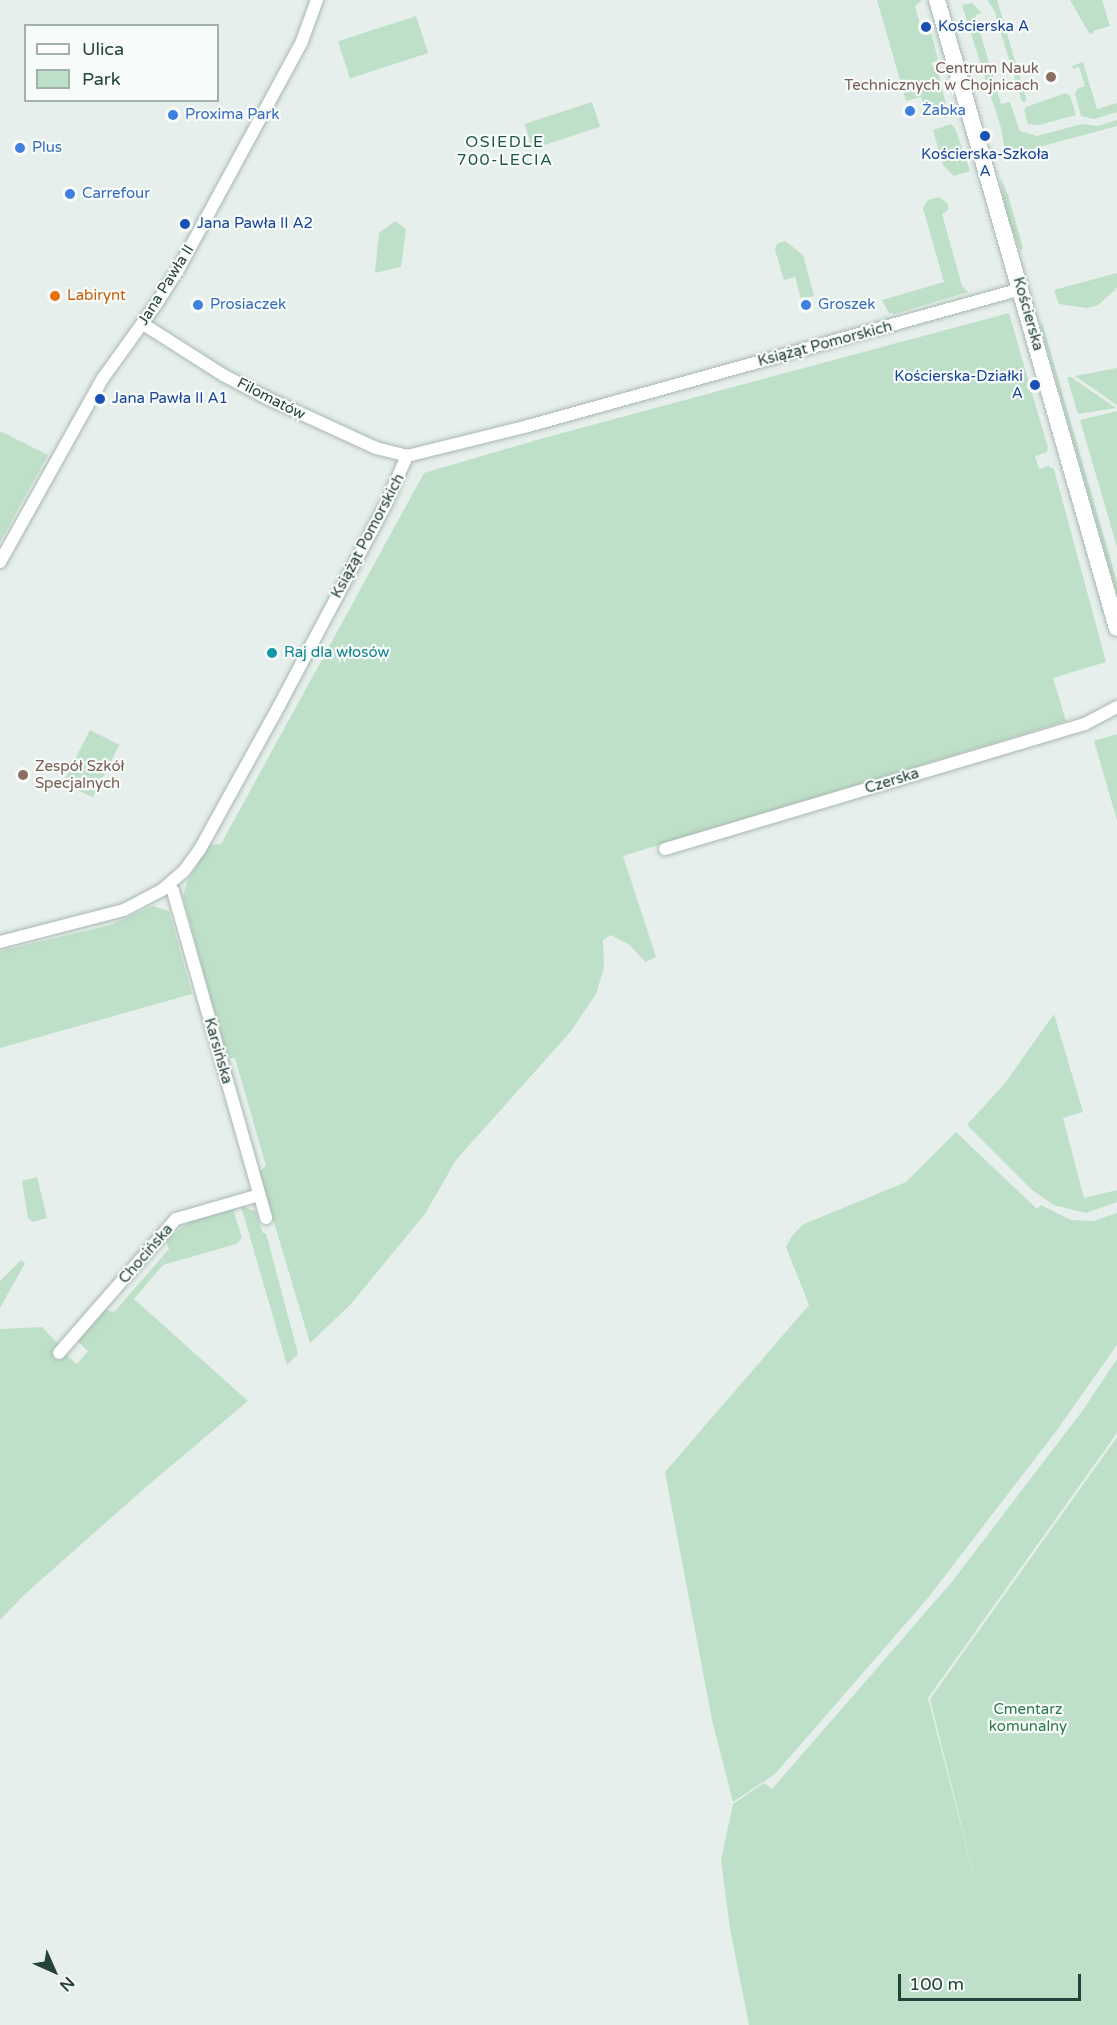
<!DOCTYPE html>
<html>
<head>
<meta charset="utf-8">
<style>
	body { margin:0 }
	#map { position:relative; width:1117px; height:2025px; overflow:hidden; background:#e6efeb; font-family:"Varela Round",sans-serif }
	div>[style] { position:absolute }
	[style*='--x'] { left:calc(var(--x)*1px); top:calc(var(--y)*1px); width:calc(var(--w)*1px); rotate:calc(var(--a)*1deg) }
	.green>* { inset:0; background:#bfe0c8; transform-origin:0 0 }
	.roads { filter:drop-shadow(0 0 2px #a8b8b2) drop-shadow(0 0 2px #a8b8b2) }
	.street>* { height:12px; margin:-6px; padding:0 6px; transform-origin:6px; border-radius:6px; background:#fff }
	.secondary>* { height:16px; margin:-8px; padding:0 8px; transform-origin:8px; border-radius:8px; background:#fff }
	.dots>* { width:16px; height:16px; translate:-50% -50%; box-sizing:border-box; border:3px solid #f7fbf9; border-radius:50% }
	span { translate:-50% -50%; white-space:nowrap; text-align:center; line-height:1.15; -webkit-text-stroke:4.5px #f7fbf9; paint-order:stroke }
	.transit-label { font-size:15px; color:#164399 }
	.left { translate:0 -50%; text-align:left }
	.right { translate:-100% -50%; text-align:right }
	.education-label { font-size:15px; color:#785e54 }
	.shop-label { font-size:15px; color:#366cbe }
	.street-label { font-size:15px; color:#24423a }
	.food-label { font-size:15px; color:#c56008 }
	.culture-label { font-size:15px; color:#0d838f }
	.park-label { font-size:15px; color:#2d7a4b }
	.neighbourhood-label { font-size:16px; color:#1f5548; letter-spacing:1.5px }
	.legend { position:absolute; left:24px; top:24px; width:195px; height:78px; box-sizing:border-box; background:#f7fbf9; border:2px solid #a3b1ad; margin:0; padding:8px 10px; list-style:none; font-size:18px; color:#24423a }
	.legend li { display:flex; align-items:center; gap:12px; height:30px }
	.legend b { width:30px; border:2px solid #a3b1ad }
	.north { position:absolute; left:24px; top:1941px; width:60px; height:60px; -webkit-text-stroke:4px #f7fbf9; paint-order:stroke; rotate:135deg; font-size:16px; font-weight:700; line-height:24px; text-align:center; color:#24423a }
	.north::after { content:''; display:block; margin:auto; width:21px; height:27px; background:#24423a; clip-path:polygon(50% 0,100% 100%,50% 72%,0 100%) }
	.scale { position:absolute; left:898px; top:1974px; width:183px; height:27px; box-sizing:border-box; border:3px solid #24423a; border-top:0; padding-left:8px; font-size:18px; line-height:21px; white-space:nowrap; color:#24423a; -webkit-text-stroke:4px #f7fbf9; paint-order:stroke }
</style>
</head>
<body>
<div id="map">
	<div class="green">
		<div style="clip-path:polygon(877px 0,922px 0,915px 6px,920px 24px,930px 28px,938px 60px,931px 63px,939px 75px,946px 105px,925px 111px,921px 97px,906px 101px)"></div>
		<div style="clip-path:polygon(987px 0,997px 0,1027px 101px,1022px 102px,994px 10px)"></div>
		<div style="clip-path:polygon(1070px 0,1102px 0,1110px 26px,1093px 31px,1094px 34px,1089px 33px)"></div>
		<div style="clip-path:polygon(972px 3px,982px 13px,975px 15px,1001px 104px,1010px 102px,1020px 131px,1037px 136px,1082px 124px,1098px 126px,1117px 120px,1117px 126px,1006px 156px,1001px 128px,962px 5px)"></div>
		<div style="left:416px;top:16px;width:39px;height:82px;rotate:72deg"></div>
		<div style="clip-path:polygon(1083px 62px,1097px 109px,1117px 103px,1117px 112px,1094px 119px,1081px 116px,1075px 94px,1077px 89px,1085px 86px,1079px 67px,1073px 69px,1072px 66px)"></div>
		<div style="clip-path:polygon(1066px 93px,1070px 96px,1076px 115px,1039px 125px,1028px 124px,1024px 110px,1026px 107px)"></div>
		<div style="left:592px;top:102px;width:26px;height:71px;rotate:72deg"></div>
		<div style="clip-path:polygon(951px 124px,955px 128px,970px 171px,954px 176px,943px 165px,933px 130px)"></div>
		<div style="clip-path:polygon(1000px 178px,1008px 195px,1023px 248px,1020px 251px,1007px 216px)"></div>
		<div style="clip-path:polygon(939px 197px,948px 204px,948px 210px,942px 214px,962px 286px,968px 292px,895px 314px,889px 313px,882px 300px,944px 282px,923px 208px,928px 200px)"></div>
		<div style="clip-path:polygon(395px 221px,406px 229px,401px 267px,375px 273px,379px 233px)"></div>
		<div style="clip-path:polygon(785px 241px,803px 255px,814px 296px,801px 299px,795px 277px,784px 280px,775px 250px,777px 244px)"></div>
		<div style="clip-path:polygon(1117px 273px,1117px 288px,1098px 305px,1087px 308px,1059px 304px,1054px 290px)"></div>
		<div style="clip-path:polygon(1009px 313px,1048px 448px,1047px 452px,1035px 456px,1039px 469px,1048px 466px,1054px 469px,1106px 662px,1053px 678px,1066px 721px,623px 856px,656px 957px,645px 962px,630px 945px,611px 935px,603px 940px,604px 968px,596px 994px,571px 1031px,456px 1160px,425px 1214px,350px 1305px,310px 1343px,259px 1172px,266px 1166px,235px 1058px,228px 1058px,226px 1055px,183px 896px,187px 882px,209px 845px,221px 844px,424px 473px,540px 439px)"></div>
		<div style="clip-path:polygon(1042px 323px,1117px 582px,1117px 595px,1040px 324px)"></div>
		<div style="clip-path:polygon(1117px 368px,1117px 405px,1075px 376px)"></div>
		<div style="clip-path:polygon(1067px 377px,1071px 377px,1116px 408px,1078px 414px)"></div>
		<div style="clip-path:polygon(1117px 411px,1117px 547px,1080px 420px)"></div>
		<div style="clip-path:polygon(0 431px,48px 455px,0 542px)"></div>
		<div style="left:90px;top:730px;width:33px;height:59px;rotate:27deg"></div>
		<div style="clip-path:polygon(1117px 734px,1117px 820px,1094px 741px)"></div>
		<div style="clip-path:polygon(153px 906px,169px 911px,192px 994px,0 1048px,0 951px,110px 925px)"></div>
		<div style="clip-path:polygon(1054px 1014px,1083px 1112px,1063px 1118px,1084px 1198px,1117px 1190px,1117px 1202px,1086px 1213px,1054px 1205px,1032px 1190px,967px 1125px,1005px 1083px)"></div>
		<div style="clip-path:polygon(956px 1132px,1037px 1209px,1041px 1205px,1071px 1220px,1094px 1221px,1117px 1213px,1117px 1345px,1057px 1430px,928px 1598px,775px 1774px,733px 1802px,712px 1720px,665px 1472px,809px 1305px,786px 1247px,792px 1236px,802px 1225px,906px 1182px)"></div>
		<div style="clip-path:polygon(37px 1177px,47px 1218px,33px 1222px,28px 1218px,22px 1181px)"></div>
		<div style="clip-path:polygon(241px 1206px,255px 1211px,263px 1233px,266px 1233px,298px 1354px,287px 1365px)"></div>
		<div style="clip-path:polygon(233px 1209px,242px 1238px,236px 1244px,163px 1265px,134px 1299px,248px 1401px,146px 1487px,25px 1594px,0 1620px,0 1329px,42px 1327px,58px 1344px,54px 1349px,62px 1357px,65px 1354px,77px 1364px,88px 1351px,77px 1341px,105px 1310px,114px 1312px,169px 1249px,166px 1240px,190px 1221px)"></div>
		<div style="clip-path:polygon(21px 1260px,25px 1263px,0 1308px,0 1281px)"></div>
		<div style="clip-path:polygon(1117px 1359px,1117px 1433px,928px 1698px,976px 1884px,930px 1699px,1117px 1437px,1117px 2025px,749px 2025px,730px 1929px,721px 1860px,733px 1804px,764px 1783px,772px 1789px,951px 1583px,1083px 1410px)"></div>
	</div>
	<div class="roads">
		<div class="street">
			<div style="--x:143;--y:324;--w:95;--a:32.5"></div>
			<div style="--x:223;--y:375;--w:50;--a:27.6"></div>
			<div style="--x:267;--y:398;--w:120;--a:24.6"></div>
			<div style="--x:376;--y:448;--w:32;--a:14"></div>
			<div style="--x:407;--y:456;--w:125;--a:-13.9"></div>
			<div style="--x:528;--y:426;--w:512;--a:-15.53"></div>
			<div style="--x:0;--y:562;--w:211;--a:-60.8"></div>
			<div style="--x:103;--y:378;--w:89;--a:-54.2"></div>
			<div style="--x:155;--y:306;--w:45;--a:-57.7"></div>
			<div style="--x:179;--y:268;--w:258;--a:-61.5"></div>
			<div style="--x:302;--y:41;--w:44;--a:-69.9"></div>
			<div style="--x:665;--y:849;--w:438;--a:-16.6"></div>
			<div style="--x:1085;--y:724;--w:36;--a:-28"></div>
			<div style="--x:168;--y:885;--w:8;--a:50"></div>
			<div style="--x:173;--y:891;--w:340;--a:74.1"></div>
			<div style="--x:0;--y:942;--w:128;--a:-14.5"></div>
			<div style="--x:124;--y:910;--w:43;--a:-27.8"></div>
			<div style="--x:162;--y:890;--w:29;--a:-41"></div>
			<div style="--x:184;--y:871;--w:27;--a:-54"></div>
			<div style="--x:200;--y:849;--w:163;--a:-61.1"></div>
			<div style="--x:279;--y:706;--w:226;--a:-62.1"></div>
			<div style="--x:385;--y:506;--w:55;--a:-66.3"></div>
			<div style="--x:59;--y:1353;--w:178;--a:-48.9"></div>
			<div style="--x:176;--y:1219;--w:86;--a:-16.1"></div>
		</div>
		<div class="secondary">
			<div style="--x:937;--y:0;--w:653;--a:74.01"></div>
		</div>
	</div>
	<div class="dots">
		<div style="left:926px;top:27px;background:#1a4fb4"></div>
		<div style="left:1051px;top:77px;background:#8d6e63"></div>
		<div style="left:910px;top:111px;background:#3f7fe0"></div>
		<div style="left:173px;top:115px;background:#3f7fe0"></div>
		<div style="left:985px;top:136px;background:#1a4fb4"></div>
		<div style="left:20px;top:148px;background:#3f7fe0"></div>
		<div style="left:70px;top:194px;background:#3f7fe0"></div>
		<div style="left:185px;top:224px;background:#1a4fb4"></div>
		<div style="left:55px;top:296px;background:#e8710a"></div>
		<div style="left:198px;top:305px;background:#3f7fe0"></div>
		<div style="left:806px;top:305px;background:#3f7fe0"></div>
		<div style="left:1035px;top:385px;background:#1a4fb4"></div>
		<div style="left:100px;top:399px;background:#1a4fb4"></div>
		<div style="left:272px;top:653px;background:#0f9aa8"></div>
		<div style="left:23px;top:775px;background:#8d6e63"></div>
	</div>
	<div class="transit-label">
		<span class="left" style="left:938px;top:27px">Kościerska A</span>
		<span style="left:985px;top:163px">Kościerska-Szkoła<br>A</span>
		<span class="left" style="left:197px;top:224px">Jana Pawła II A2</span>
		<span class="right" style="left:1023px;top:385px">Kościerska-Działki<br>A</span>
		<span class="left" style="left:112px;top:399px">Jana Pawła II A1</span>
	</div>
	<div class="education-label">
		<span class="right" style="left:1039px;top:77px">Centrum Nauk<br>Technicznych w Chojnicach</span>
		<span class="left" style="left:35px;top:775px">Zespół Szkół<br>Specjalnych</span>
	</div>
	<div class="shop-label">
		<span class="left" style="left:922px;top:111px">Żabka</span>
		<span class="left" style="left:185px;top:115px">Proxima Park</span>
		<span class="left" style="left:32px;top:148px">Plus</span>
		<span class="left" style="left:82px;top:194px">Carrefour</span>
		<span class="left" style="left:210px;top:305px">Prosiaczek</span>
		<span class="left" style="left:818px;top:305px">Groszek</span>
	</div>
	<div class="street-label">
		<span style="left:166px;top:285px;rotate:-58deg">Jana Pawła II</span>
		<span style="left:1028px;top:314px;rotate:74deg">Kościerska</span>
		<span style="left:825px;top:344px;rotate:-15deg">Książąt Pomorskich</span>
		<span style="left:271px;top:399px;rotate:27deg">Filomatów</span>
		<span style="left:368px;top:536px;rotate:-62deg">Książąt Pomorskich</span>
		<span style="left:892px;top:781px;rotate:-17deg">Czerska</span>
		<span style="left:218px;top:1051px;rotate:74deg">Karsińska</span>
		<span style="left:146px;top:1254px;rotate:-49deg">Chocińska</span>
	</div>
	<div class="food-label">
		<span class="left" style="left:67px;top:296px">Labirynt</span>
	</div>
	<div class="culture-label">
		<span class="left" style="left:284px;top:653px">Raj dla włosów</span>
	</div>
	<div class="park-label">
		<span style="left:1028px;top:1718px">Cmentarz<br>komunalny</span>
	</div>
	<div class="neighbourhood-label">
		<span style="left:505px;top:151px">OSIEDLE<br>700-LECIA</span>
	</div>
	<ul class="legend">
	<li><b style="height:8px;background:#fff"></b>Ulica</li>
	<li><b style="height:16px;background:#bfe0c8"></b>Park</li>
	</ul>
	<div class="north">N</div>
	<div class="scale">100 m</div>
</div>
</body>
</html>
